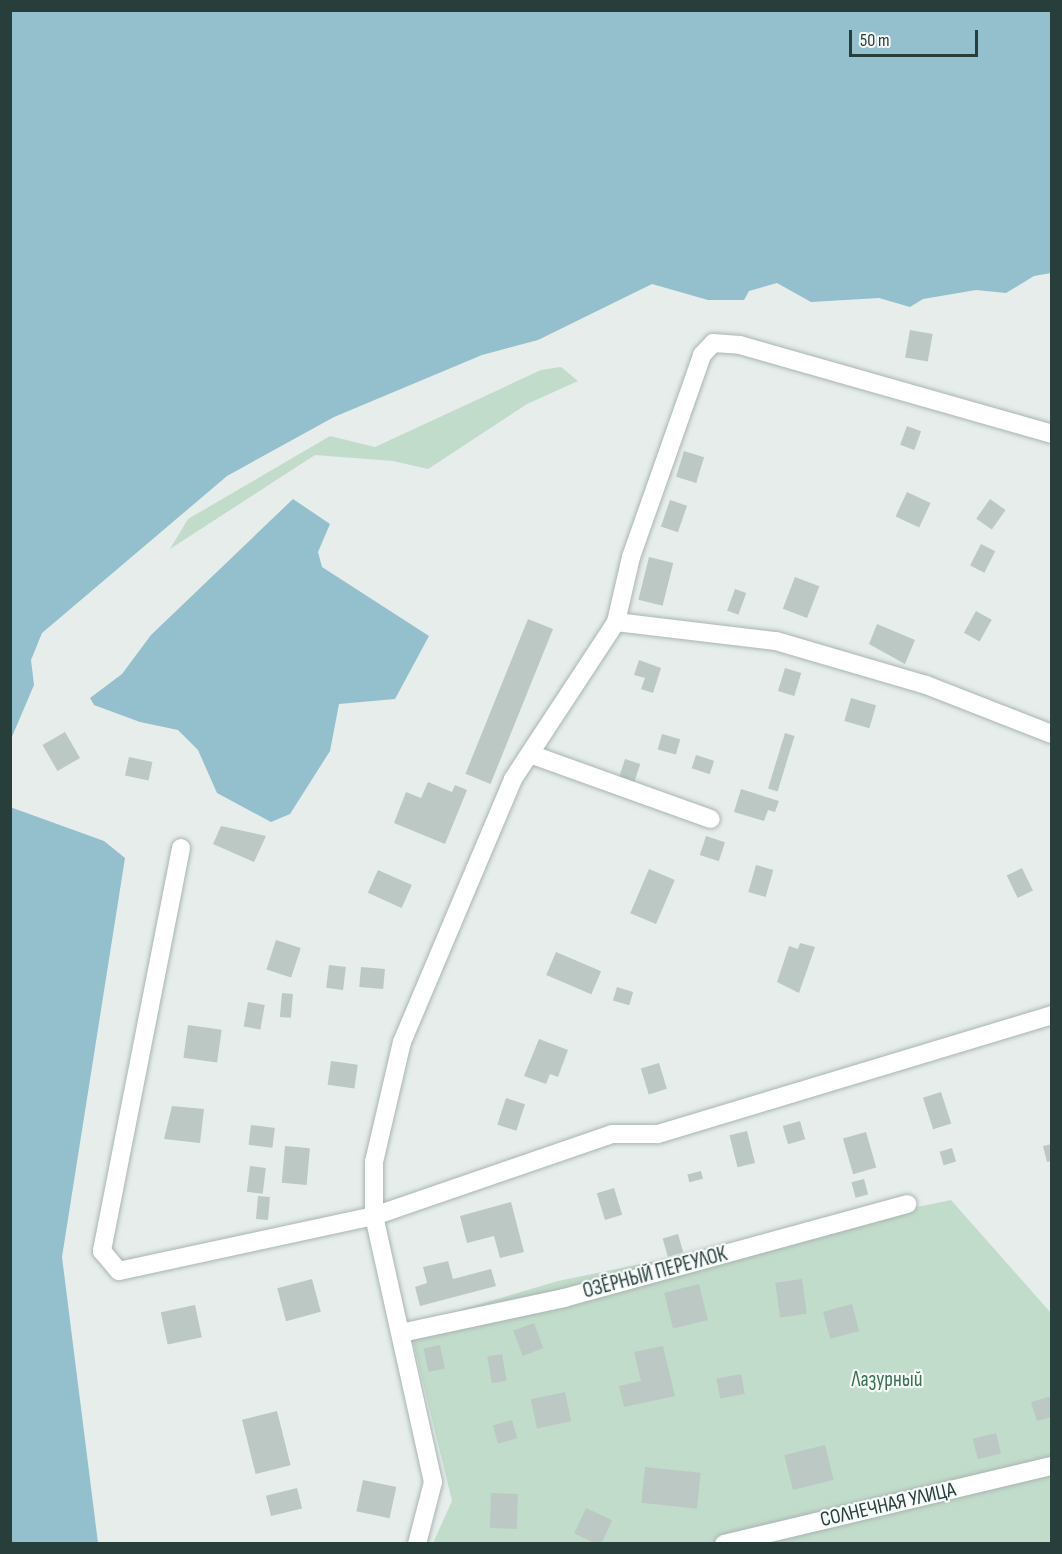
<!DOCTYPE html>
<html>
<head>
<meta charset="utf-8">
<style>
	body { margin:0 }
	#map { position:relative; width:1062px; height:1554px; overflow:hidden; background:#e6edeb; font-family:"Sofia Sans Condensed",sans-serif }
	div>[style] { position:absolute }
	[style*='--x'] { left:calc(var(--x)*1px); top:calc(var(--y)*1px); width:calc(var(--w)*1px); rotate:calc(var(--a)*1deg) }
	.green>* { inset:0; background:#c2dccb }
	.water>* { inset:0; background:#94bfcc }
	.building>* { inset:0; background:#bcc8c4; transform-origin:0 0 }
	.roads { filter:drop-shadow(0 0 2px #a9b5b2) drop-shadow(0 0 2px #a9b5b2) }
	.minor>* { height:18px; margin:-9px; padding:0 9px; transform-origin:9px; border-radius:9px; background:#fff }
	span { translate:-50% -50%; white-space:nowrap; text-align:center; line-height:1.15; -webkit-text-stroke:4.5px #f6faf9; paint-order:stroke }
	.street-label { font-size:21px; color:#273e3a }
	.park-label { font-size:21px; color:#357151 }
	.frame { position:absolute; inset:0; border:12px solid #273e3a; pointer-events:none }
	.scale { position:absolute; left:849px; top:30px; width:129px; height:27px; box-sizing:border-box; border:3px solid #273e3a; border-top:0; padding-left:8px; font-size:18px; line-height:21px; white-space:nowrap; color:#273e3a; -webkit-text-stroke:4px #f6faf9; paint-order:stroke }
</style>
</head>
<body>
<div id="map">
	<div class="green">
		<div style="clip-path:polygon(561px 367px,578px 381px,527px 404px,428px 469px,393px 461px,315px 455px,170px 549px,188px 519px,330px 436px,375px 447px,541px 370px)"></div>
		<div style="clip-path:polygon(951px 1200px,1051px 1313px,1051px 1543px,433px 1543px,452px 1501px,409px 1325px,558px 1281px)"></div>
	</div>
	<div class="water">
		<div style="clip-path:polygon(11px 10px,1051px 11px,1051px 273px,1034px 276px,1006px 293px,976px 290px,923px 299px,910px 307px,879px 298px,811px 302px,777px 283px,749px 291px,744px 300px,708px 300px,652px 284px,538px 340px,482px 355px,334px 417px,227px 476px,42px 633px,31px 660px,34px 685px,11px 739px)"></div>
		<div style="clip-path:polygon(293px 499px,330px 524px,318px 552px,322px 567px,429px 636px,395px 699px,339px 704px,330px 751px,290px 814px,271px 822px,217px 793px,198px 750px,178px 730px,140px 722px,94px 705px,90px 698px,122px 674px,151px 635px)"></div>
		<div style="clip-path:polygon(10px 807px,104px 841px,125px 858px,62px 1257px,98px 1543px,11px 1543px)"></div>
	</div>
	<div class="building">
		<div style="left:910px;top:330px;width:23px;height:28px;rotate:10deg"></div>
		<div style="left:907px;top:426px;width:15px;height:20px;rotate:20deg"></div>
		<div style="left:684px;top:451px;width:21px;height:27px;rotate:17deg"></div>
		<div style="left:907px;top:492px;width:26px;height:27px;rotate:25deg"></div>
		<div style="left:990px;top:499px;width:19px;height:24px;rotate:35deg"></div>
		<div style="left:670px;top:500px;width:18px;height:28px;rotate:19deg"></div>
		<div style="left:981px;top:544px;width:16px;height:24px;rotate:27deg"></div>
		<div style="left:649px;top:557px;width:25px;height:44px;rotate:14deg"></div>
		<div style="left:795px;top:577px;width:26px;height:34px;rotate:21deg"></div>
		<div style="left:735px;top:589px;width:12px;height:23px;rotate:20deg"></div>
		<div style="left:976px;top:611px;width:18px;height:25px;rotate:29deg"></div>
		<div style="left:528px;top:619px;width:27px;height:167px;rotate:22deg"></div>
		<div style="clip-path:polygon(877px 624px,915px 640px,905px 664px,869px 644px)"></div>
		<div style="clip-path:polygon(639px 660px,661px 668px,653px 693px,641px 689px,645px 678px,634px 675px)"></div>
		<div style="left:785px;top:668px;width:17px;height:24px;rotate:17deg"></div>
		<div style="left:851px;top:698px;width:26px;height:24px;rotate:16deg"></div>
		<div style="left:65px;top:732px;width:30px;height:26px;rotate:60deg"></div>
		<div style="left:785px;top:733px;width:10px;height:58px;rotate:17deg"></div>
		<div style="left:662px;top:734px;width:19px;height:16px;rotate:16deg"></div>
		<div style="left:696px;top:755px;width:19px;height:14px;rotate:18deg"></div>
		<div style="left:129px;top:757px;width:24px;height:19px;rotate:12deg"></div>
		<div style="left:625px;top:759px;width:16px;height:19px;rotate:18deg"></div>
		<div style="clip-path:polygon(428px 782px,452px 792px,455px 785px,467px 790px,445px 844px,394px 823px,406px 792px,421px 798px)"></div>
		<div style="clip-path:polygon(741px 789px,779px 801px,775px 812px,768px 810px,764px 821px,734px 812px)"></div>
		<div style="clip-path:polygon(221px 826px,266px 836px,254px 862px,213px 844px)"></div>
		<div style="left:706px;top:836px;width:20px;height:20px;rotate:18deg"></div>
		<div style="left:756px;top:865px;width:18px;height:28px;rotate:16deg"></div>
		<div style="left:1022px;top:868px;width:25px;height:17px;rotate:64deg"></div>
		<div style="left:649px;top:869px;width:28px;height:48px;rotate:23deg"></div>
		<div style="left:378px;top:870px;width:37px;height:25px;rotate:24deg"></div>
		<div style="left:276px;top:940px;width:26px;height:31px;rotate:18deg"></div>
		<div style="clip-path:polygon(800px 943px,815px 947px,799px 993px,777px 982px,789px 946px,798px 949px)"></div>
		<div style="left:556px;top:952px;width:49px;height:25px;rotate:23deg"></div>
		<div style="left:329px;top:965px;width:17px;height:23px;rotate:7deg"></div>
		<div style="left:361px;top:967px;width:24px;height:20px;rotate:5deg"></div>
		<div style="left:617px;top:987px;width:17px;height:14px;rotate:17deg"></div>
		<div style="left:282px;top:993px;width:11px;height:24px;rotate:5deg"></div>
		<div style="left:248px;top:1002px;width:17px;height:25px;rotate:10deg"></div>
		<div style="left:188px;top:1025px;width:34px;height:33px;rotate:8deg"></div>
		<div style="clip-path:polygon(539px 1039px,568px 1050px,558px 1077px,550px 1074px,546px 1084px,524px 1076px)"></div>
		<div style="left:331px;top:1061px;width:27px;height:24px;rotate:8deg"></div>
		<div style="left:659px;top:1063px;width:27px;height:19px;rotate:73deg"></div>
		<div style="left:941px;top:1092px;width:33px;height:19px;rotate:72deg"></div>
		<div style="left:506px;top:1098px;width:20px;height:28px;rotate:18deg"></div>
		<div style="clip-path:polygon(172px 1106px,204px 1109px,200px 1143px,164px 1139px)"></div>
		<div style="left:800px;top:1121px;width:19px;height:18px;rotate:74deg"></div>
		<div style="left:251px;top:1125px;width:24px;height:20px;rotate:7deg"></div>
		<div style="left:747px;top:1131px;width:33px;height:18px;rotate:76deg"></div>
		<div style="left:866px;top:1132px;width:37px;height:24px;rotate:74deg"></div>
		<div style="clip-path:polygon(1052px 1144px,1052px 1161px,1047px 1162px,1043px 1146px)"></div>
		<div style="left:285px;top:1146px;width:25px;height:37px;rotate:5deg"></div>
		<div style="left:952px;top:1148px;width:14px;height:13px;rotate:73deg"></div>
		<div style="left:250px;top:1166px;width:16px;height:26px;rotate:7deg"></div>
		<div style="left:701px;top:1171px;width:8px;height:14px;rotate:76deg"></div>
		<div style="left:864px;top:1179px;width:16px;height:13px;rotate:75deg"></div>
		<div style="left:614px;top:1188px;width:28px;height:18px;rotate:73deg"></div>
		<div style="left:258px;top:1196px;width:12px;height:23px;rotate:5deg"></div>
		<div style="clip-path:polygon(511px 1202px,524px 1252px,500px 1258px,494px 1236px,467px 1243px,460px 1216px)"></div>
		<div style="left:678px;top:1234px;width:19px;height:16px;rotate:74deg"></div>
		<div style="clip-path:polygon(448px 1261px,453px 1279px,491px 1269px,496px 1286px,420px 1306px,415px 1287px,427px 1283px,423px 1267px)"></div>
		<div style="left:312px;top:1279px;width:34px;height:36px;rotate:75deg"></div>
		<div style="left:802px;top:1279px;width:35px;height:27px;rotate:82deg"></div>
		<div style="left:699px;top:1284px;width:37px;height:36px;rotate:76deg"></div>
		<div style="left:852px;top:1304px;width:28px;height:30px;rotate:75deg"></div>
		<div style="left:195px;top:1305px;width:33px;height:35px;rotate:78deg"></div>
		<div style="left:534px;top:1323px;width:27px;height:22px;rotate:70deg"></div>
		<div style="left:440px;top:1345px;width:24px;height:17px;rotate:78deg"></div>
		<div style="clip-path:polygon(663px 1346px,675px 1396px,624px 1407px,619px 1386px,641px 1381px,634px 1352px)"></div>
		<div style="left:502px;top:1354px;width:27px;height:15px;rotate:80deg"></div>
		<div style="left:741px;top:1374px;width:20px;height:25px;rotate:79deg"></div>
		<div style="left:565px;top:1392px;width:30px;height:35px;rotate:78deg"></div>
		<div style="clip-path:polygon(1052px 1396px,1052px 1417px,1037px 1421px,1031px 1402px)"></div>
		<div style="left:277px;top:1411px;width:56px;height:36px;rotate:76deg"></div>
		<div style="left:512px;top:1420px;width:19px;height:20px;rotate:74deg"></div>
		<div style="left:996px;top:1433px;width:21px;height:24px;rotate:76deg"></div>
		<div style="left:825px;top:1445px;width:36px;height:42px;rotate:76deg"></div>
		<div style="left:645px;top:1467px;width:56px;height:36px;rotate:6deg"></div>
		<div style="left:363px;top:1480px;width:34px;height:32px;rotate:12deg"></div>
		<div style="left:297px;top:1488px;width:21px;height:32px;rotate:76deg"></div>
		<div style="left:491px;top:1493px;width:27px;height:35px;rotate:2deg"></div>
		<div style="left:586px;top:1508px;width:29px;height:28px;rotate:25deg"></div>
	</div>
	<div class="roads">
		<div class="minor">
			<div style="--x:616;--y:622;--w:161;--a:6.8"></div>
			<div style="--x:776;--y:641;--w:156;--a:16.3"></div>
			<div style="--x:926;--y:685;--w:135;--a:21.3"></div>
			<div style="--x:530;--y:754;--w:192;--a:19.8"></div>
			<div style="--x:181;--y:848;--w:411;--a:101.1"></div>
			<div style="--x:102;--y:1251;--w:26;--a:50"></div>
			<div style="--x:119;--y:1271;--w:261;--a:-12.2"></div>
			<div style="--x:374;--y:1216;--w:54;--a:-90"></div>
			<div style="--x:374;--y:1162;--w:123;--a:-76.9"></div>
			<div style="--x:402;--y:1042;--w:285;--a:-67.1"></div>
			<div style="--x:513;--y:779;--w:188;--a:-56.7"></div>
			<div style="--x:616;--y:622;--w:67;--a:-77"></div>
			<div style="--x:631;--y:557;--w:214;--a:-70.6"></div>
			<div style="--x:702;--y:355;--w:16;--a:-47"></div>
			<div style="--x:713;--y:343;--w:27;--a:4"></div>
			<div style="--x:740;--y:345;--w:324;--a:15.9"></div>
			<div style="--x:401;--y:1333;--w:167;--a:-12.1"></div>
			<div style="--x:564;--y:1298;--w:356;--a:-15.3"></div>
			<div style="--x:417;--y:1544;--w:64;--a:-75.5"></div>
			<div style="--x:433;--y:1482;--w:272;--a:-102.5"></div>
			<div style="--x:374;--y:1216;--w:252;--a:-19"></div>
			<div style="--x:612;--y:1134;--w:46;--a:0"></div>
			<div style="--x:658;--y:1134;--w:412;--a:-16.8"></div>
			<div style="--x:724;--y:1544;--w:337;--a:-13.4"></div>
		</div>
	</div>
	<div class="street-label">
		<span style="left:655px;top:1273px;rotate:-15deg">ОЗЁРНЫЙ ПЕРЕУЛОК</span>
		<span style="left:888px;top:1505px;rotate:-13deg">СОЛНЕЧНАЯ УЛИЦА</span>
	</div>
	<div class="park-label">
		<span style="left:887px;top:1380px">Лазурный</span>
	</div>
	<div class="frame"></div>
	<div class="scale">50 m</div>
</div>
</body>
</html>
